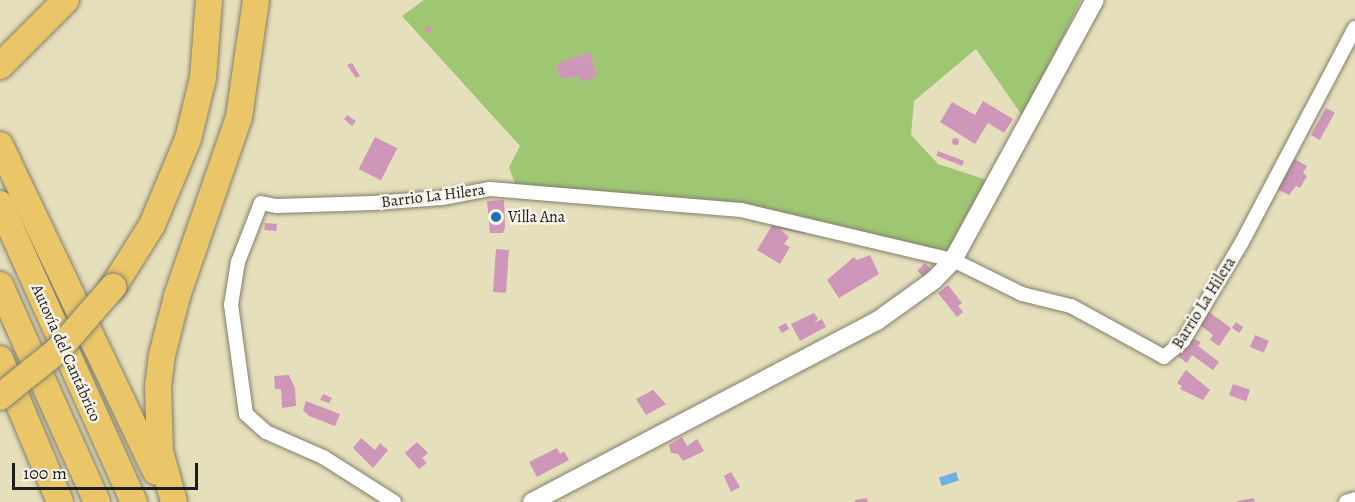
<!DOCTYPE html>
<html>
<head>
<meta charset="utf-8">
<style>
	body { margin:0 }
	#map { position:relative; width:1355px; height:502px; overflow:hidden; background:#e6dfbb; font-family:Alegreya,serif }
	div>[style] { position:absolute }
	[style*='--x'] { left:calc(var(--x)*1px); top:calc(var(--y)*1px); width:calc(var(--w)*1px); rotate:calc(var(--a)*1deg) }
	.green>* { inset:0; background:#9fc773 }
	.water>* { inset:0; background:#70b1e4; transform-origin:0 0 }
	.building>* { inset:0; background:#ce96b9; transform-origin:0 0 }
	.round { border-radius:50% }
	.roads { filter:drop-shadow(0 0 2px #817e6c) drop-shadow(0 0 2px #817e6c) }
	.minor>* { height:14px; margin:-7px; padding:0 7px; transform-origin:7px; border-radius:7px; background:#fff }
	.tertiary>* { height:18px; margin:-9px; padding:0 9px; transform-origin:9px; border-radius:9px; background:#fff }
	.motorway>* { height:26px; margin:-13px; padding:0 13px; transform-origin:13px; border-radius:13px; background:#eac669 }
	.bridges { filter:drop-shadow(0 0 2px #817e6c) drop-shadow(0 0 2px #817e6c) }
	.motorway-bridge>* { height:26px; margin:-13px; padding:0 13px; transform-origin:13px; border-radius:13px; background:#eac669 }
	.dots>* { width:16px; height:16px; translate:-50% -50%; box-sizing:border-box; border:3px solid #f7f3e8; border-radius:50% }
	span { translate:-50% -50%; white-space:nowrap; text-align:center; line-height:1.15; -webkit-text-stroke:5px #f7f3e8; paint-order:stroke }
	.street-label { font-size:16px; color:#1c1c1c }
	.poi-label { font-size:16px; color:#1c1c1c }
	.left { translate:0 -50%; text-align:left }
	.scale { position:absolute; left:12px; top:463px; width:186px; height:27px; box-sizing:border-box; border:3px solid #1c1c1c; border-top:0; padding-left:8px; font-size:18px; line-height:21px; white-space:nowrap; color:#1c1c1c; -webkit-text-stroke:4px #f7f3e8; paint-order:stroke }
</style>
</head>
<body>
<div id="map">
	<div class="green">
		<div style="clip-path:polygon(424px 0,1081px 0,1023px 117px,976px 49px,914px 101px,911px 135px,938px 164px,990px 181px,952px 252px,747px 209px,517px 189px,509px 167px,520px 146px,402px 16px)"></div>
	</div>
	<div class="water">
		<div style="left:956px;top:472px;width:9px;height:18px;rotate:72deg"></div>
	</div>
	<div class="building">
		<div style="left:429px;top:25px;width:6px;height:6px;rotate:51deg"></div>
		<div style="clip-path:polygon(590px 52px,597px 77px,581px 82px,580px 76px,561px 79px,556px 64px)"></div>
		<div style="clip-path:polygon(352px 63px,360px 76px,356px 78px,347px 65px)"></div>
		<div style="clip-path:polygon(983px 101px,1013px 119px,1004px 133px,988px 123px,975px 144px,940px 122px,952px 102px,975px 115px)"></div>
		<div style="left:1326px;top:108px;width:10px;height:31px;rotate:29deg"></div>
		<div style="clip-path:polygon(347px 115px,356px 121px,352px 126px,344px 119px)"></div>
		<div style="left:375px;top:137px;width:25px;height:36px;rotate:27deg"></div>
		<div class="round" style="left:951.5px;top:137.5px;width:7px;height:7px"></div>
		<div style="left:938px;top:151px;width:28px;height:5px;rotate:21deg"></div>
		<div style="clip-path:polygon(1294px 159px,1307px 166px,1303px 173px,1307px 176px,1300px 188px,1296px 186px,1289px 195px,1277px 189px)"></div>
		<div style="clip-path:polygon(504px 200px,505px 228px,503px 233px,490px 233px,487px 201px)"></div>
		<div style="clip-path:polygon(774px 222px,806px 229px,805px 234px,780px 229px,789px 237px,784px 244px,790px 247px,780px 264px,757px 250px)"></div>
		<div style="left:265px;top:223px;width:12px;height:7px;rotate:5deg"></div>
		<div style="left:496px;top:249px;width:13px;height:43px;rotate:4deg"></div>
		<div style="clip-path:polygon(870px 255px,879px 274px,839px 298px,827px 280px,854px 257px,857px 260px)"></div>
		<div style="left:925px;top:263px;width:8px;height:11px;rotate:45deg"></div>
		<div style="clip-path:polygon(948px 285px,962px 303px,958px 306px,963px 312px,957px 317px,938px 293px)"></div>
		<div style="clip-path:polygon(1209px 312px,1231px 328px,1219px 346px,1210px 340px,1213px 335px,1200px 325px)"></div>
		<div style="clip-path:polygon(814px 313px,818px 319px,814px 323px,822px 319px,826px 327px,800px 341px,791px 324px)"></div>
		<div style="left:1236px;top:322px;width:9px;height:7px;rotate:36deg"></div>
		<div style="clip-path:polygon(786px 323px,789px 329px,782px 333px,778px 327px)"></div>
		<div style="left:1255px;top:335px;width:15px;height:13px;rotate:23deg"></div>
		<div style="clip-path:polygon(1190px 337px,1201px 342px,1198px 346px,1219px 362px,1213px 370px,1192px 355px,1187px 363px,1178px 356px)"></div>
		<div style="clip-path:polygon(1186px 370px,1210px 390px,1203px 400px,1180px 389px,1182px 386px,1177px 383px)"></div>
		<div style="clip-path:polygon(289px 375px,295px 388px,296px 406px,282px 408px,281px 389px,275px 389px,274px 376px)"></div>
		<div style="left:1233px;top:384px;width:18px;height:12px;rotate:19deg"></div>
		<div style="clip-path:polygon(653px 390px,666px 404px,646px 415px,636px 399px)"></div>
		<div style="clip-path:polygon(323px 394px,332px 398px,329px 403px,320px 400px)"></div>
		<div style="clip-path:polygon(306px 401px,340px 414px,335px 426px,309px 416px,303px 410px)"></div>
		<div style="clip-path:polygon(682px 437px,687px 446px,697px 439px,704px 451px,683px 461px,678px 454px,671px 453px,669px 445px)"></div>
		<div style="clip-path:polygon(361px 438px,375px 450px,380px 443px,388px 450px,373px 468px,353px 448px)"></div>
		<div style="clip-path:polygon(417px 442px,428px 453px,422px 458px,427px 463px,419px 469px,405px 453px)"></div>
		<div style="clip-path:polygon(557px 448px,560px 454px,564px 451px,569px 460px,537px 477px,529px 462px)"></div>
		<div style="clip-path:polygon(731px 472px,740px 487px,731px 492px,724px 476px)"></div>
		<div style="clip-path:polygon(867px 498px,868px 502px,855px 502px,855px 500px)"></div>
		<div style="clip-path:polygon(1254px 498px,1255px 502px,1237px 502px,1237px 501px)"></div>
	</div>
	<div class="roads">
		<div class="minor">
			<div style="--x:394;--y:502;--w:84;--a:-147.6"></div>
			<div style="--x:323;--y:457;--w:62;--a:-156.3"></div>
			<div style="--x:266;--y:432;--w:27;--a:-138"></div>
			<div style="--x:246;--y:414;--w:110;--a:-97.8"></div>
			<div style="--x:231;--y:305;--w:44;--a:-80.8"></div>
			<div style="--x:238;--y:262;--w:63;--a:-68.7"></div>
			<div style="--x:261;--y:203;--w:16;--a:11"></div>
			<div style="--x:277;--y:206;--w:96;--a:-1.8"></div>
			<div style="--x:373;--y:203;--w:69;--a:-4.1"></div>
			<div style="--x:442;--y:198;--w:49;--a:-10.6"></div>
			<div style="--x:490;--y:189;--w:252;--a:4.8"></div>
			<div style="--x:741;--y:210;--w:218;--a:13.3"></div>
			<div style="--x:953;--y:260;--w:77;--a:26.2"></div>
			<div style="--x:1022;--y:294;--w:50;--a:13.8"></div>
			<div style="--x:1071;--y:306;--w:106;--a:28.7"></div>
			<div style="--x:1164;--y:357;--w:25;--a:-40"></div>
			<div style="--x:1183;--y:341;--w:115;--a:-59.2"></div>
			<div style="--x:1242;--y:242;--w:242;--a:-62.2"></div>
			<div style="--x:1346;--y:502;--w:9;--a:-18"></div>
		</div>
		<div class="tertiary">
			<div style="--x:532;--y:502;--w:390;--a:-27.7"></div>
			<div style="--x:877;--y:321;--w:70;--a:-35.7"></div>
			<div style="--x:934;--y:280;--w:28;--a:-46"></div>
			<div style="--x:953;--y:260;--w:296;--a:-61.4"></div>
		</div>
		<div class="motorway">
			<div style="--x:0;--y:66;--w:93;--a:-45"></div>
			<div style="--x:0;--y:145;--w:362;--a:64.5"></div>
			<div style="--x:0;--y:204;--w:327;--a:65.8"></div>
			<div style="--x:0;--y:285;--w:238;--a:65.9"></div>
			<div style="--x:113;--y:287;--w:73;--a:-57.8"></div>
			<div style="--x:152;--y:225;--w:93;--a:-67.3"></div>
			<div style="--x:188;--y:139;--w:63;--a:-76.2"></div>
			<div style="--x:203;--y:78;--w:78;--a:-85.6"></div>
			<div style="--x:0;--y:359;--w:155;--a:67.2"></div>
			<div style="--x:174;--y:502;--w:53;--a:-105.4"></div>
			<div style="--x:160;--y:451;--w:64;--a:-91.8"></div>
			<div style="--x:158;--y:387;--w:32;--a:-83"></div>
			<div style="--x:162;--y:355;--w:61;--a:-75.7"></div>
			<div style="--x:177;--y:296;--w:189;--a:-70.9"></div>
			<div style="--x:239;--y:117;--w:118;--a:-81.7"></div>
		</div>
	</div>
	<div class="bridges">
		<div class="motorway-bridge">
			<div style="--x:0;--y:397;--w:75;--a:-39"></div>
			<div style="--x:58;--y:350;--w:84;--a:-48.9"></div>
		</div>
	</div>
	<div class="dots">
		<div style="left:496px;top:217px;background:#1f6fb2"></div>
	</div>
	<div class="street-label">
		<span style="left:433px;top:196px;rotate:-7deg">Barrio La Hilera</span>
		<span style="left:1204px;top:303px;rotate:-58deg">Barrio La Hilera</span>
		<span style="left:66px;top:353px;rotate:66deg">Autovía del Cantábrico</span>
	</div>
	<div class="poi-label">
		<span class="left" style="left:508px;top:217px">Villa Ana</span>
	</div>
	<div class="scale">100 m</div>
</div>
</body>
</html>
